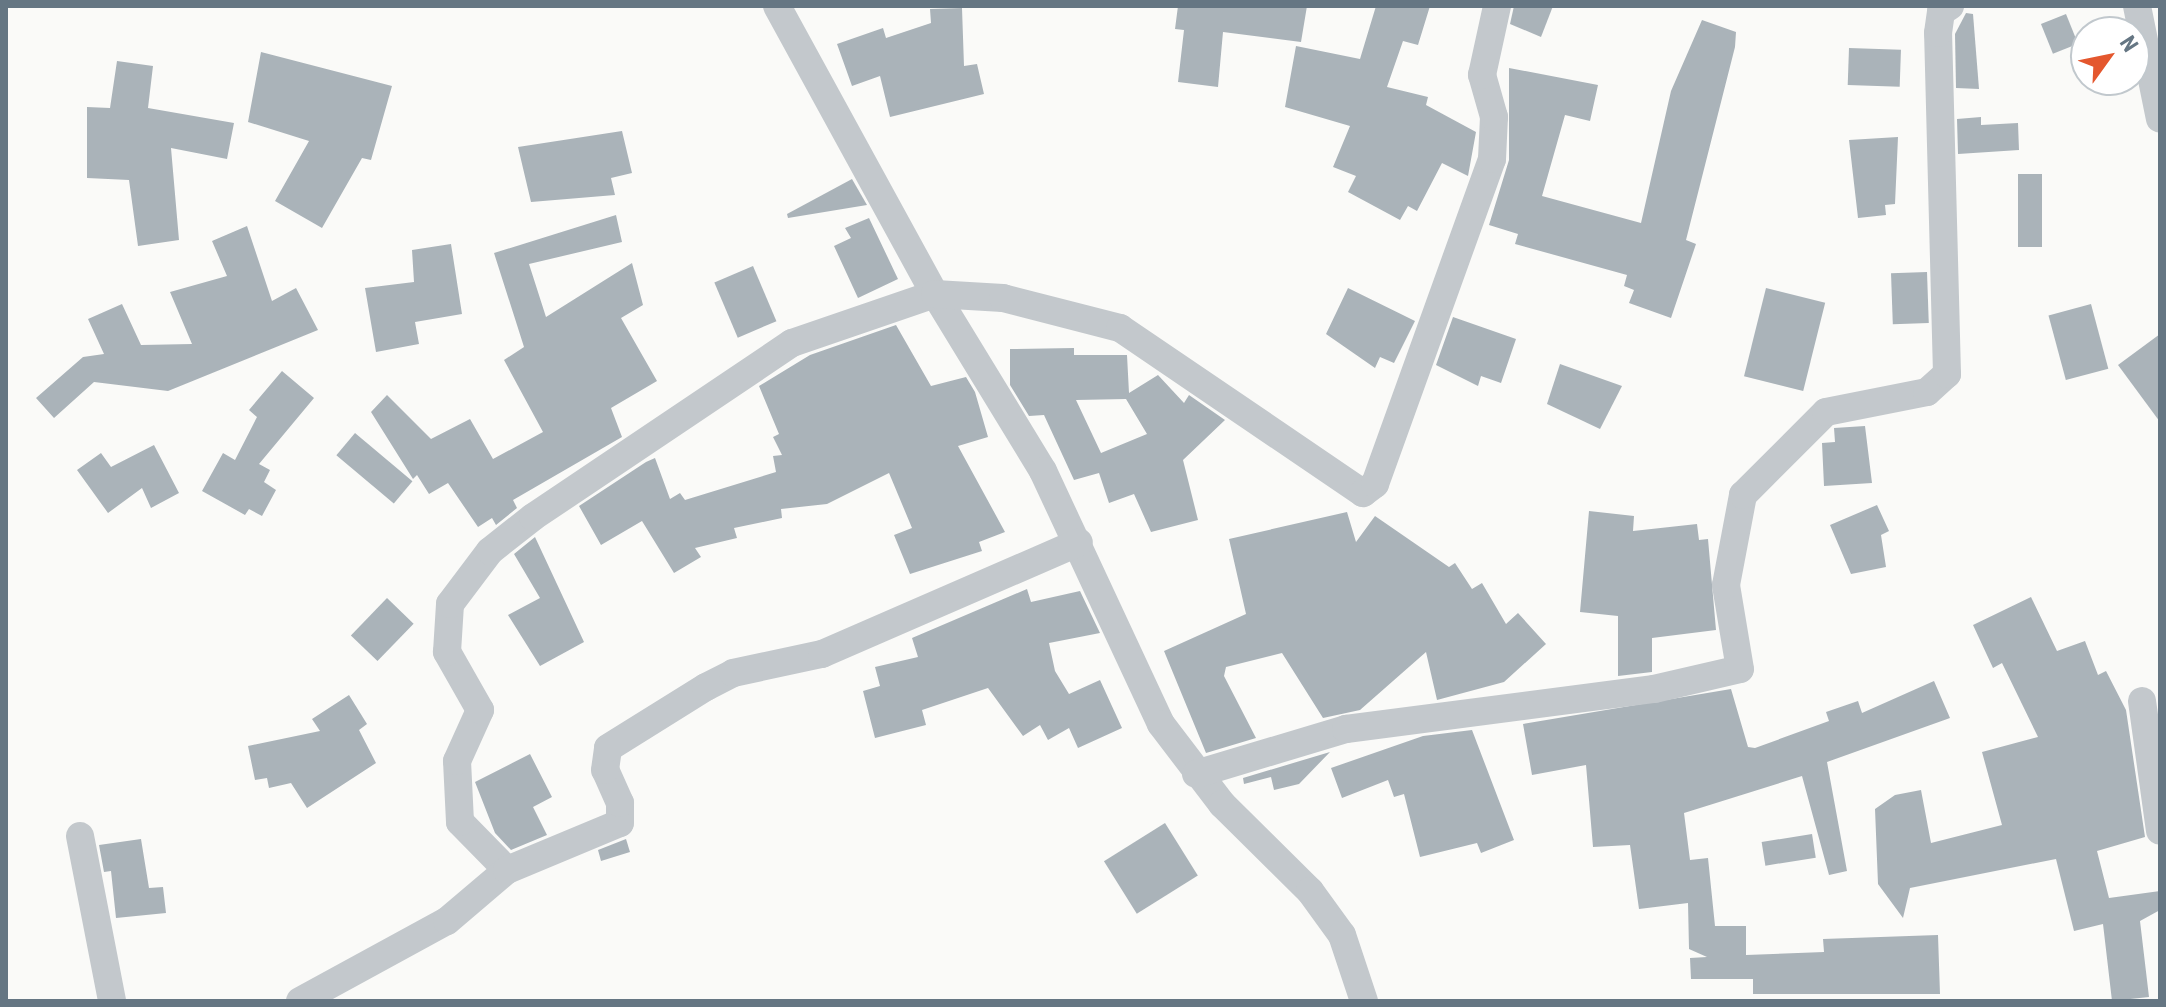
<!DOCTYPE html>
<html>
<head>
<meta charset="utf-8">
<style>
	body { margin:0 }
	#map { position:relative; width:2166px; height:1007px; overflow:hidden; background:#fafaf8; font-family:"Roboto Condensed",sans-serif }
	div>[style] { position:absolute }
	[style*='--x'] { left:calc(var(--x)*1px); top:calc(var(--y)*1px); width:calc(var(--w)*1px); rotate:calc(var(--a)*1deg) }
	.building>* { inset:0; background:#aab3b9; transform-origin:0 0 }
	.street>* { height:28px; margin:-14px; padding:0 14px; transform-origin:14px; border-radius:14px; background:#c3c8cc }
	span { translate:-50% -50%; white-space:nowrap; text-align:center; line-height:1.15; -webkit-text-stroke:8px #fff; paint-order:stroke }
	.frame { position:absolute; inset:0; border:8px solid #657683; pointer-events:none }
	.north { position:absolute; left:2070px; top:16px; width:80px; height:80px; box-sizing:border-box; background:#fff; border:2px solid #c1c8cd; border-radius:50%; rotate:57deg; font-size:22px; font-weight:700; line-height:32px; text-align:center; color:#657683 }
	.north::after { content:''; display:block; margin:auto; width:28px; height:36px; background:#e4572e; clip-path:polygon(50% 0,100% 100%,50% 72%,0 100%) }
</style>
</head>
<body>
<div id="map">
	<div class="building">
		<div style="clip-path:polygon(1178px 6px,1307px 6px,1301px 42px,1223px 32px,1218px 87px,1178px 82px,1184px 30px,1175px 29px)"></div>
		<div style="clip-path:polygon(1376px 6px,1430px 6px,1418px 45px,1403px 41px,1387px 87px,1428px 97px,1426px 105px,1476px 132px,1468px 176px,1442px 163px,1417px 211px,1408px 206px,1400px 220px,1348px 192px,1356px 176px,1333px 167px,1350px 126px,1285px 107px,1296px 46px,1360px 59px)"></div>
		<div style="clip-path:polygon(1514px 6px,1553px 6px,1541px 37px,1510px 24px)"></div>
		<div style="clip-path:polygon(962px 8px,964px 66px,977px 64px,984px 94px,890px 117px,880px 76px,852px 86px,837px 44px,883px 28px,886px 38px,931px 23px,930px 9px)"></div>
		<div style="clip-path:polygon(1966px 13px,1973px 14px,1979px 89px,1956px 88px,1955px 34px)"></div>
		<div style="left:2066px;top:14px;width:32px;height:27px;rotate:68deg"></div>
		<div style="clip-path:polygon(1702px 20px,1736px 32px,1735px 47px,1686px 240px,1696px 244px,1671px 318px,1629px 303px,1634px 290px,1624px 286px,1627px 275px,1515px 244px,1518px 234px,1489px 225px,1509px 160px,1509px 68px,1598px 85px,1590px 121px,1565px 115px,1542px 196px,1641px 223px,1671px 91px)"></div>
		<div style="left:1849px;top:48px;width:52px;height:37px;rotate:2deg"></div>
		<div style="clip-path:polygon(261px 52px,392px 86px,371px 160px,362px 158px,322px 228px,275px 201px,309px 141px,248px 122px)"></div>
		<div style="clip-path:polygon(117px 61px,153px 66px,148px 108px,234px 123px,227px 159px,171px 148px,179px 240px,138px 246px,129px 180px,87px 178px,87px 107px,110px 108px)"></div>
		<div style="clip-path:polygon(1981px 117px,1981px 125px,2018px 123px,2019px 150px,1958px 154px,1957px 119px)"></div>
		<div style="clip-path:polygon(622px 131px,632px 173px,611px 178px,615px 195px,531px 202px,518px 147px)"></div>
		<div style="clip-path:polygon(1898px 137px,1895px 204px,1885px 205px,1886px 215px,1858px 218px,1849px 140px)"></div>
		<div style="left:2018px;top:174px;width:24px;height:73px"></div>
		<div style="clip-path:polygon(852px 179px,867px 205px,788px 218px,787px 214px)"></div>
		<div style="clip-path:polygon(616px 215px,622px 242px,529px 264px,546px 317px,632px 263px,643px 305px,621px 318px,657px 381px,611px 408px,622px 437px,513px 500px,517px 508px,496px 525px,492px 518px,478px 527px,448px 483px,429px 494px,417px 475px,413px 479px,371px 412px,387px 395px,431px 439px,470px 419px,493px 459px,543px 432px,504px 360px,524px 347px,494px 253px)"></div>
		<div style="clip-path:polygon(869px 218px,898px 279px,858px 298px,834px 246px,851px 238px,845px 228px)"></div>
		<div style="clip-path:polygon(247px 226px,272px 301px,296px 288px,318px 330px,168px 391px,94px 382px,54px 418px,36px 398px,83px 357px,104px 354px,88px 319px,122px 304px,141px 345px,192px 344px,170px 292px,227px 276px,212px 241px)"></div>
		<div style="clip-path:polygon(451px 244px,462px 314px,415px 322px,419px 344px,376px 352px,365px 288px,414px 282px,412px 250px)"></div>
		<div style="left:753px;top:266px;width:60px;height:42px;rotate:67deg"></div>
		<div style="left:1927px;top:272px;width:51px;height:36px;rotate:88deg"></div>
		<div style="clip-path:polygon(1348px 288px,1415px 321px,1394px 363px,1380px 357px,1375px 368px,1326px 334px)"></div>
		<div style="left:1766px;top:288px;width:61px;height:91px;rotate:14deg"></div>
		<div style="left:2091px;top:304px;width:67px;height:44px;rotate:75deg"></div>
		<div style="clip-path:polygon(1453px 317px,1516px 339px,1501px 383px,1481px 376px,1478px 386px,1436px 365px)"></div>
		<div style="clip-path:polygon(896px 325px,931px 386px,966px 377px,975px 392px,988px 437px,958px 446px,1005px 532px,979px 542px,982px 551px,910px 574px,894px 535px,912px 528px,889px 473px,827px 504px,781px 509px,782px 518px,734px 528px,737px 538px,695px 548px,701px 557px,674px 573px,642px 521px,601px 545px,579px 506px,646px 462px,655px 458px,670px 499px,680px 493px,685px 500px,776px 472px,773px 456px,782px 455px,773px 437px,779px 434px,759px 386px,810px 355px)"></div>
		<div style="clip-path:polygon(2160px 334px,2160px 422px,2118px 365px)"></div>
		<div style="clip-path:polygon(evenodd,1074px 348px,1074px 355px,1127px 355px,1129px 393px,1158px 375px,1184px 403px,1189px 395px,1225px 420px,1183px 460px,1198px 520px,1151px 532px,1134px 494px,1109px 503px,1099px 473px,1074px 480px,1044px 415px,1029px 416px,1010px 385px,1010px 349px,1074px 348px,1126px 399px,1147px 434px,1101px 453px,1076px 400px,1126px 399px)"></div>
		<div style="clip-path:polygon(1560px 364px,1622px 386px,1600px 429px,1547px 404px)"></div>
		<div style="clip-path:polygon(282px 371px,314px 398px,259px 464px,270px 470px,264px 482px,276px 490px,262px 516px,249px 509px,245px 515px,202px 491px,223px 453px,235px 460px,257px 417px,249px 410px)"></div>
		<div style="clip-path:polygon(1865px 426px,1872px 483px,1824px 486px,1822px 443px,1835px 442px,1834px 428px)"></div>
		<div style="left:355px;top:433px;width:75px;height:29px;rotate:40deg"></div>
		<div style="clip-path:polygon(154px 445px,179px 493px,151px 508px,142px 488px,108px 513px,77px 470px,101px 453px,111px 467px)"></div>
		<div style="clip-path:polygon(1877px 505px,1889px 531px,1881px 535px,1886px 567px,1851px 574px,1830px 525px)"></div>
		<div style="clip-path:polygon(1589px 511px,1634px 516px,1633px 531px,1697px 524px,1699px 540px,1708px 539px,1716px 630px,1652px 638px,1652px 672px,1618px 676px,1618px 616px,1580px 612px)"></div>
		<div style="clip-path:polygon(1347px 512px,1356px 542px,1375px 516px,1449px 567px,1455px 563px,1472px 589px,1482px 583px,1506px 624px,1518px 613px,1546px 644px,1504px 682px,1437px 700px,1426px 652px,1360px 710px,1323px 718px,1282px 653px,1226px 667px,1224px 676px,1256px 738px,1206px 753px,1164px 651px,1246px 614px,1229px 539px)"></div>
		<div style="clip-path:polygon(535px 537px,584px 642px,540px 666px,508px 615px,540px 598px,514px 554px)"></div>
		<div style="clip-path:polygon(1027px 589px,1031px 602px,1080px 591px,1100px 633px,1049px 643px,1055px 671px,1069px 694px,1100px 680px,1122px 728px,1078px 748px,1069px 728px,1048px 740px,1040px 725px,1023px 736px,988px 688px,922px 710px,926px 725px,875px 738px,863px 691px,880px 686px,875px 667px,918px 657px,912px 638px)"></div>
		<div style="clip-path:polygon(2031px 597px,2057px 651px,2085px 641px,2098px 675px,2106px 671px,2126px 710px,2145px 837px,2097px 851px,2109px 898px,2160px 891px,2160px 910px,2140px 921px,2149px 997px,2112px 1001px,2103px 924px,2074px 931px,2056px 859px,1910px 888px,1903px 918px,1878px 884px,1875px 809px,1895px 795px,1921px 790px,1931px 843px,2002px 825px,1982px 752px,2038px 737px,2002px 663px,1993px 668px,1973px 625px)"></div>
		<div style="left:387px;top:598px;width:37px;height:52px;rotate:44deg"></div>
		<div style="clip-path:polygon(1934px 681px,1950px 718px,1827px 762px,1847px 871px,1829px 875px,1802px 776px,1684px 813px,1690px 860px,1708px 858px,1715px 926px,1746px 926px,1746px 955px,1824px 952px,1823px 939px,1938px 935px,1940px 994px,1753px 994px,1753px 979px,1691px 979px,1690px 958px,1707px 957px,1689px 949px,1688px 903px,1639px 909px,1630px 845px,1593px 847px,1586px 765px,1532px 775px,1523px 724px,1731px 689px,1748px 747px,1755px 748px,1829px 721px,1826px 712px,1858px 701px,1862px 713px)"></div>
		<div style="clip-path:polygon(349px 695px,367px 724px,359px 730px,376px 763px,307px 808px,291px 783px,269px 788px,267px 778px,255px 780px,248px 746px,320px 731px,312px 719px)"></div>
		<div style="clip-path:polygon(1472px 730px,1514px 840px,1481px 853px,1477px 843px,1420px 857px,1404px 794px,1394px 797px,1388px 780px,1342px 798px,1331px 768px,1423px 736px)"></div>
		<div style="clip-path:polygon(1330px 752px,1299px 784px,1274px 790px,1271px 777px,1244px 784px,1243px 778px)"></div>
		<div style="clip-path:polygon(530px 754px,552px 797px,533px 807px,547px 835px,511px 850px,495px 833px,475px 782px)"></div>
		<div style="left:1165px;top:823px;width:62px;height:72px;rotate:58deg"></div>
		<div style="left:1812px;top:834px;width:24px;height:51px;rotate:81deg"></div>
		<div style="clip-path:polygon(141px 839px,149px 888px,163px 887px,166px 913px,116px 918px,111px 871px,104px 872px,99px 845px)"></div>
		<div style="clip-path:polygon(626px 839px,630px 852px,601px 861px,598px 850px)"></div>
	</div>
	<div class="street">
		<div style="--x:777;--y:6;--w:328;--a:61.3"></div>
		<div style="--x:935;--y:294;--w:207;--a:58.6"></div>
		<div style="--x:1043;--y:471;--w:279;--a:65"></div>
		<div style="--x:1161;--y:724;--w:101;--a:52.7"></div>
		<div style="--x:1222;--y:804;--w:124;--a:44.7"></div>
		<div style="--x:1310;--y:891;--w:54;--a:54"></div>
		<div style="--x:1342;--y:935;--w:70;--a:71.6"></div>
		<div style="--x:2137;--y:6;--w:115;--a:78.5"></div>
		<div style="--x:2142;--y:701;--w:131;--a:82.1"></div>
		<div style="--x:1196;--y:774;--w:157;--a:-16.7"></div>
		<div style="--x:1346;--y:729;--w:311;--a:-7.4"></div>
		<div style="--x:1654;--y:689;--w:88;--a:-13.1"></div>
		<div style="--x:1740;--y:669;--w:85;--a:-99.5"></div>
		<div style="--x:1726;--y:585;--w:92;--a:-79.3"></div>
		<div style="--x:1743;--y:495;--w:117;--a:-45"></div>
		<div style="--x:1826;--y:412;--w:103;--a:-11.2"></div>
		<div style="--x:1927;--y:392;--w:27;--a:-42"></div>
		<div style="--x:1947;--y:374;--w:341;--a:-91.5"></div>
		<div style="--x:1938;--y:33;--w:21;--a:-82"></div>
		<div style="--x:1941;--y:12;--w:11;--a:-34"></div>
		<div style="--x:80;--y:836;--w:168;--a:79"></div>
		<div style="--x:507;--y:870;--w:67;--a:-134.4"></div>
		<div style="--x:460;--y:822;--w:61;--a:-92.8"></div>
		<div style="--x:457;--y:761;--w:56;--a:-65.7"></div>
		<div style="--x:480;--y:710;--w:67;--a:-119.6"></div>
		<div style="--x:447;--y:652;--w:48;--a:-86.4"></div>
		<div style="--x:450;--y:604;--w:66;--a:-53"></div>
		<div style="--x:490;--y:551;--w:55;--a:-38.3"></div>
		<div style="--x:533;--y:517;--w:312;--a:-33.9"></div>
		<div style="--x:792;--y:343;--w:151;--a:-18.9"></div>
		<div style="--x:935;--y:294;--w:68;--a:3.4"></div>
		<div style="--x:1003;--y:298;--w:121;--a:14.4"></div>
		<div style="--x:1120;--y:328;--w:294;--a:34.2"></div>
		<div style="--x:1363;--y:493;--w:15;--a:-37"></div>
		<div style="--x:1375;--y:484;--w:345;--a:-70.2"></div>
		<div style="--x:1492;--y:159;--w:42;--a:-87.3"></div>
		<div style="--x:1494;--y:117;--w:44;--a:-105.9"></div>
		<div style="--x:1482;--y:75;--w:71;--a:-77.7"></div>
		<div style="--x:300;--y:1001;--w:167;--a:-28.6"></div>
		<div style="--x:447;--y:921;--w:79;--a:-40.4"></div>
		<div style="--x:507;--y:870;--w:122;--a:-22.6"></div>
		<div style="--x:620;--y:823;--w:20;--a:-90"></div>
		<div style="--x:620;--y:803;--w:36;--a:-114"></div>
		<div style="--x:605;--y:770;--w:22;--a:-82"></div>
		<div style="--x:608;--y:748;--w:115;--a:-31.9"></div>
		<div style="--x:706;--y:687;--w:30;--a:-27"></div>
		<div style="--x:733;--y:673;--w:91;--a:-12.1"></div>
		<div style="--x:822;--y:654;--w:280;--a:-23.5"></div>
	</div>
	<div class="frame"></div>
	<div class="north">N</div>
</div>
</body>
</html>
